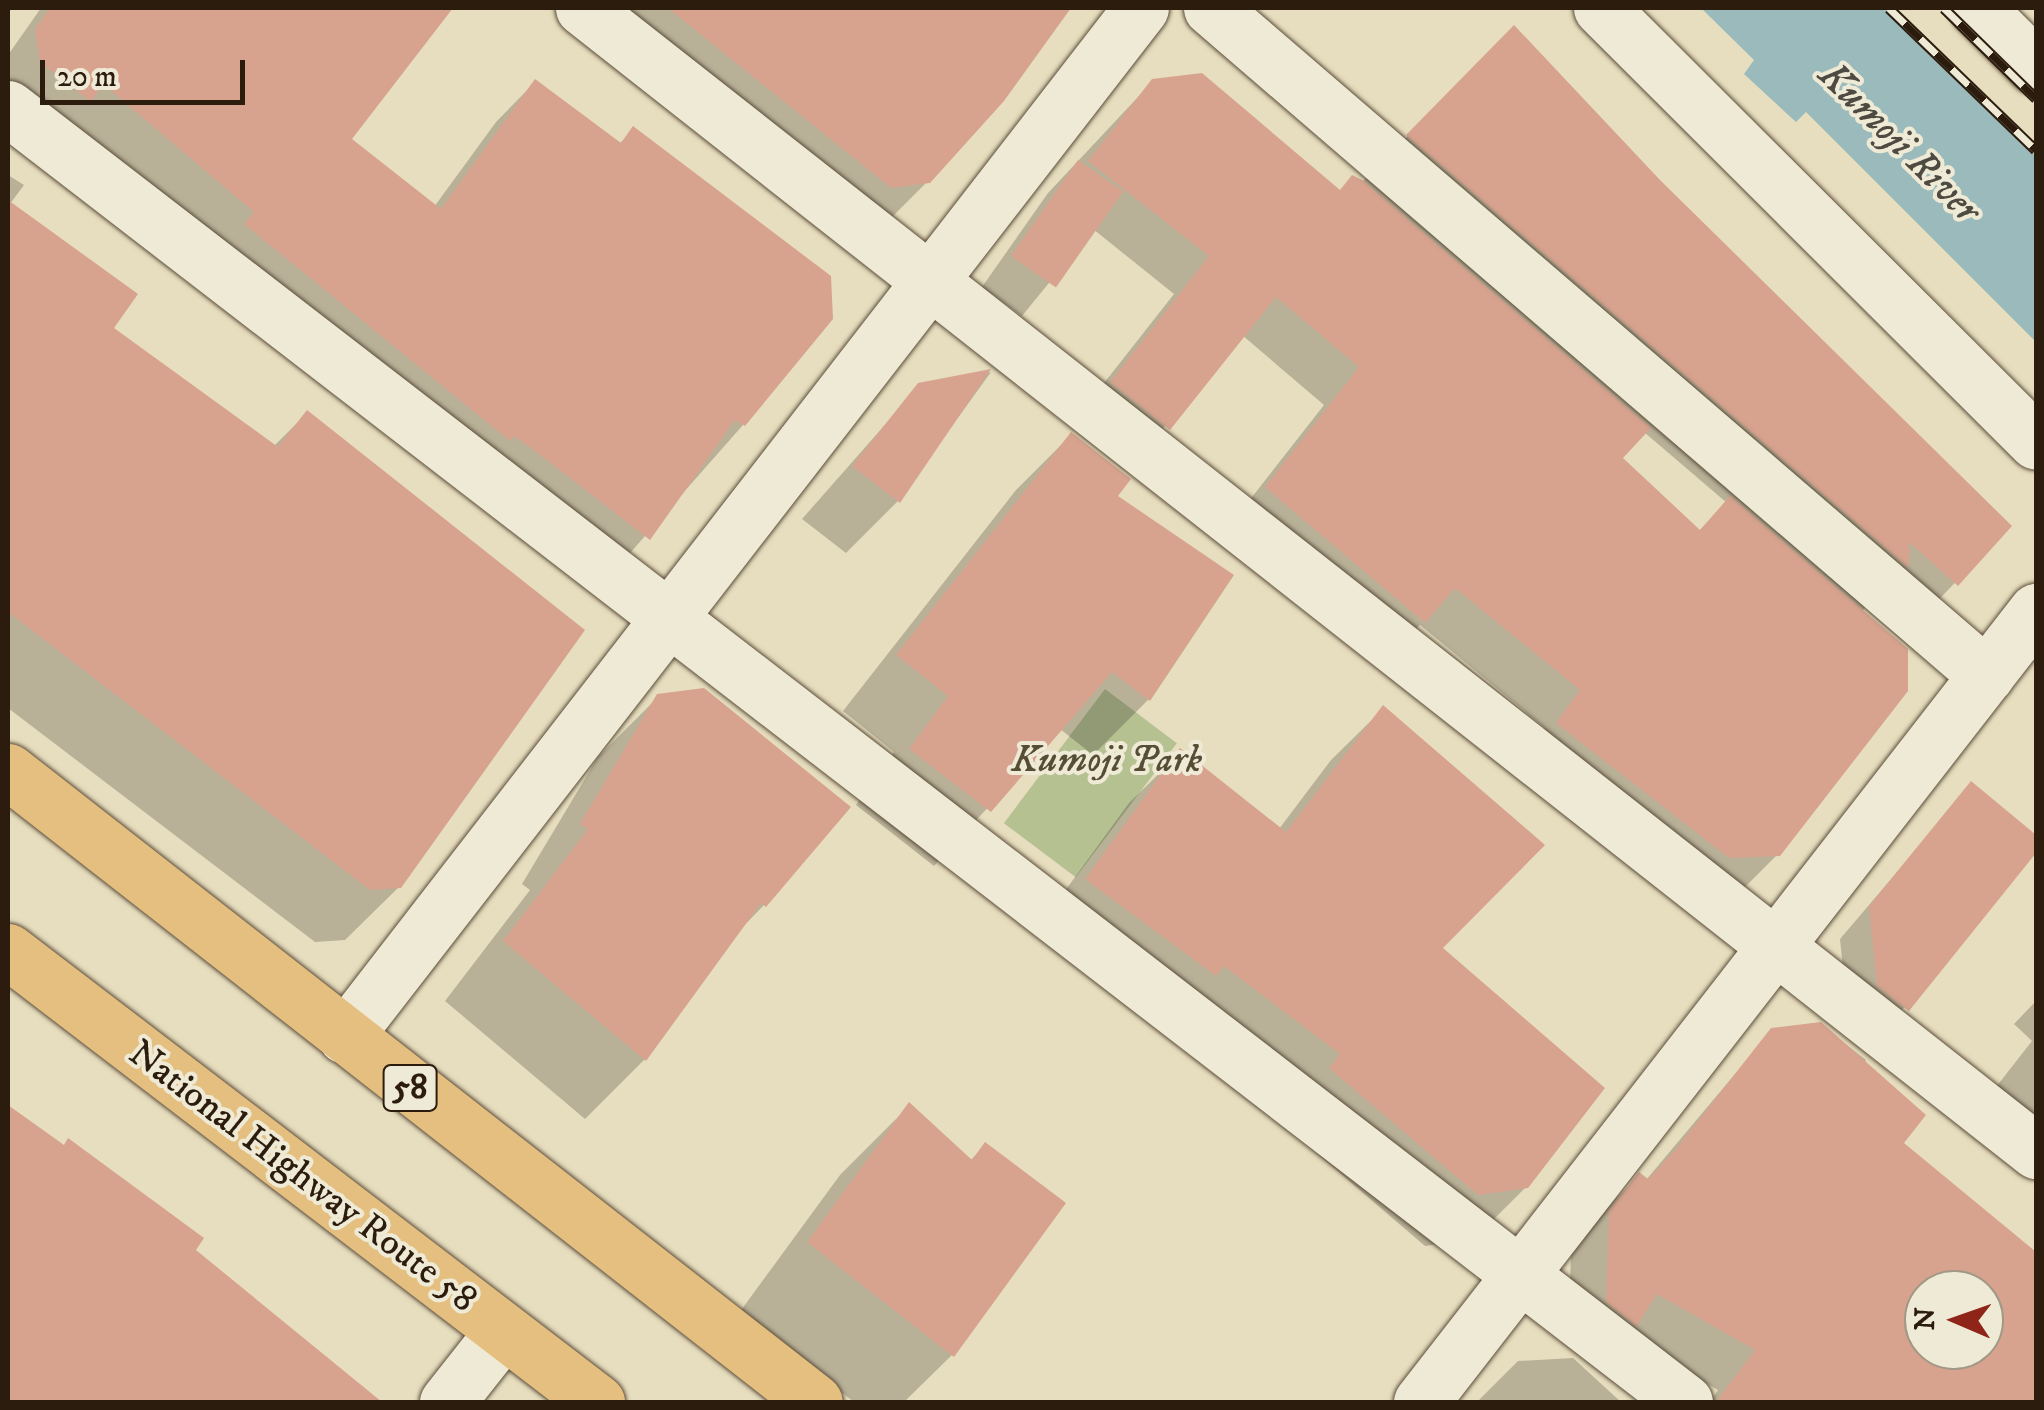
<!DOCTYPE html>
<html>
<head>
<meta charset="utf-8">
<style>
	body { margin:0 }
	#map { position:relative; width:2044px; height:1410px; overflow:hidden; background:#e7debf; font-family:"IM FELL DW Pica",serif }
	div>[style] { position:absolute }
	[style*='--x'] { left:calc(var(--x)*1px); top:calc(var(--y)*1px); width:calc(var(--w)*1px); rotate:calc(var(--a)*1deg) }
	.green>* { inset:0; background:#b6c191; transform-origin:0 0 }
	.water>* { inset:0; background:#9ababb }
	.shadow>* { inset:0; background:#0003 }
	.building>* { inset:0; background:#d7a38f; transform-origin:0 0 }
	.roads { filter:drop-shadow(0 0 2px #5b4c3a) drop-shadow(0 0 2px #5b4c3a) }
	.minor>* { height:55px; margin:-27.5px; padding:0 27.5px; transform-origin:27.5px; border-radius:27.5px; background:#efead5 }
	.tertiary>* { height:55px; margin:-27.5px; padding:0 27.5px; transform-origin:27.5px; border-radius:27.5px; background:#efead5 }
	.trunk>* { height:55px; margin:-27.5px; padding:0 27.5px; transform-origin:27.5px; border-radius:27.5px; background:#e4bf80 }
	.rail>* { height:11px; margin-top:-5.5px; transform-origin:0; background:repeating-linear-gradient(90deg,#efead5 0 22px,#2c1c0d 0 44px); box-sizing:border-box; border-block:2px solid #2c1c0d }
	span { translate:-50% -50%; white-space:nowrap; text-align:center; line-height:1.15; -webkit-text-stroke:8px #efead5; paint-order:stroke }
	.shield-label span { padding:2px 8px; background:#efead5; border:2px solid; border-radius:8px; -webkit-text-stroke-width:0 }
	.shield-label { font-size:35px; color:#2c1c0d; font-weight:700 }
	.park-label { font-size:38px; color:#554e35; font-style:italic }
	.street-label { font-size:38px; color:#2c1c0d }
	.water-label { font-size:40px; color:#4d4b41; font-style:italic }
	.frame { position:absolute; inset:0; border:10px solid #2c1c0d; pointer-events:none }
	.north { position:absolute; left:1904px; top:1270px; width:100px; height:100px; box-sizing:border-box; background:#efead5; border:2px solid #a19885; border-radius:50%; rotate:272deg; font-size:28px; font-weight:700; line-height:40px; text-align:center; color:#2c1c0d }
	.north::after { content:''; display:block; margin:auto; width:35px; height:45px; background:#8f2418; clip-path:polygon(50% 0,100% 100%,50% 72%,0 100%) }
	.scale { position:absolute; left:40px; top:60px; width:205px; height:45px; box-sizing:border-box; border:5px solid #2c1c0d; border-top:0; padding-left:12px; font-size:30px; line-height:35px; white-space:nowrap; color:#2c1c0d; -webkit-text-stroke:8px #efead5; paint-order:stroke }
</style>
</head>
<body>
<div id="map">
	<div class="green">
		<div style="left:1105px;top:689px;width:90px;height:168px;rotate:37deg"></div>
	</div>
	<div class="water">
		<div style="clip-path:polygon(1701px 8px,1886px 8px,2036px 156px,2036px 342px,1806px 112px,1796px 122px,1744px 74px,1754px 60px)"></div>
	</div>
	<div class="shadow">
		<div style="clip-path:polygon(41px 8px,450px 8px,348px 140px,434px 207px,496px 122px,535px 82px,618px 145px,634px 130px,743px 425px,608px 578px,8px 107px,8px 55px)"></div>
		<div style="clip-path:polygon(580px 8px,1068px 8px,1002px 99px,928px 181px,893px 216px,856px 221px)"></div>
		<div style="clip-path:polygon(evenodd,1514px 29px,1658px 182px,2009px 526px,1906px 634px,1871px 602px,1861px 612px,1778px 854px,1741px 891px,1521px 760px,1545px 728px,1420px 625px,1387px 657px,1231px 524px,1324px 405px,1242px 335px,1132px 465px,1075px 420px,1174px 294px,1093px 229px,1022px 316px,982px 287px,1048px 193px,1153px 81px,1339px 192px,1362px 182px,1514px 29px,1644px 432px,1727px 503px,1698px 532px,1619px 458px,1644px 432px)"></div>
		<div style="clip-path:polygon(8px 175px,24px 185px,10px 204px,111px 329px,273px 447px,307px 413px,400px 886px,345px 940px,315px 942px,8px 708px)"></div>
		<div style="clip-path:polygon(991px 372px,898px 501px,846px 553px,802px 519px,920px 385px)"></div>
		<div style="clip-path:polygon(1071px 435px,1114px 497px,1148px 700px,1093px 755px,1060px 729px,934px 866px,856px 805px,894px 752px,843px 711px,1016px 490px)"></div>
		<div style="clip-path:polygon(658px 697px,764px 905px,735px 935px,644px 1060px,585px 1119px,445px 1001px,530px 890px,522px 884px,598px 757px)"></div>
		<div style="clip-path:polygon(1383px 709px,1439px 948px,1526px 1187px,1474px 1239px,1425px 1246px,1279px 1121px,1035px 932px,1129px 803px,1181px 752px,1279px 829px,1331px 760px)"></div>
		<div style="clip-path:polygon(1972px 784px,2036px 838px,2036px 849px,1877px 1040px,1848px 1017px,1840px 939px)"></div>
		<div style="clip-path:polygon(2036px 1001px,2036px 1168px,1971px 1119px,2032px 1041px,2014px 1024px)"></div>
		<div style="clip-path:polygon(evenodd,1820px 1024px,1866px 1060px,1812px 1128px,1903px 1146px,2036px 1256px,2036px 1402px,1710px 1402px,1718px 1390px,1624px 1336px,1568px 1341px,1571px 1253px,1600px 1214px,1640px 1175px,1646px 1180px,1772px 1030px,1820px 1024px,1924px 1290px,1984px 1290px,1984px 1350px,1924px 1350px,1924px 1290px)"></div>
		<div style="clip-path:polygon(909px 1106px,970px 1161px,985px 1145px,952px 1355px,904px 1402px,854px 1402px,739px 1313px,840px 1175px)"></div>
		<div style="clip-path:polygon(8px 1108px,192px 1250px,369px 1395px,367px 1402px,8px 1402px)"></div>
		<div style="clip-path:polygon(1573px 1358px,1621px 1402px,1477px 1402px,1518px 1361px)"></div>
	</div>
	<div class="building">
		<div style="clip-path:polygon(50px 8px,453px 8px,352px 139px,441px 209px,535px 79px,621px 143px,633px 126px,831px 276px,833px 319px,745px 426px,735px 420px,650px 540px,539px 454px,514px 436px,510px 441px,244px 224px,254px 212px,103px 84px,91px 102px,40px 62px,35px 29px)"></div>
		<div style="clip-path:polygon(668px 8px,1071px 8px,1004px 101px,930px 183px,891px 188px)"></div>
		<div style="clip-path:polygon(1514px 25px,1660px 180px,2012px 526px,1958px 586px,1909px 542px,1909px 568px,1406px 135px)"></div>
		<div style="clip-path:polygon(1202px 73px,1340px 190px,1352px 175px,1362px 180px,1651px 428px,1623px 458px,1700px 530px,1730px 496px,1908px 649px,1908px 691px,1780px 856px,1729px 858px,1556px 723px,1580px 690px,1455px 588px,1425px 623px,1265px 487px,1359px 367px,1276px 297px,1170px 430px,1110px 382px,1209px 256px,1088px 161px,1152px 79px)"></div>
		<div style="left:1078px;top:160px;width:55px;height:117px;rotate:35deg"></div>
		<div style="clip-path:polygon(8px 200px,138px 294px,114px 328px,278px 447px,307px 410px,585px 630px,401px 888px,370px 890px,8px 612px)"></div>
		<div style="clip-path:polygon(991px 369px,900px 503px,852px 466px,918px 383px)"></div>
		<div style="clip-path:polygon(1071px 432px,1131px 479px,1118px 496px,1234px 575px,1150px 701px,1112px 672px,991px 812px,909px 749px,948px 696px,896px 655px)"></div>
		<div style="clip-path:polygon(704px 688px,851px 807px,766px 907px,761px 903px,646px 1061px,503px 941px,588px 829px,580px 824px,657px 694px)"></div>
		<div style="clip-path:polygon(1383px 705px,1545px 845px,1443px 948px,1605px 1088px,1528px 1188px,1478px 1195px,1329px 1068px,1340px 1054px,1224px 966px,1216px 976px,1085px 879px,1180px 748px,1286px 832px)"></div>
		<div style="clip-path:polygon(1971px 781px,2036px 835px,2036px 853px,1909px 1011px,1877px 986px,1869px 906px)"></div>
		<div style="clip-path:polygon(evenodd,1821px 1022px,1926px 1115px,1904px 1143px,2036px 1252px,2036px 1402px,1716px 1402px,1755px 1350px,1657px 1294px,1637px 1326px,1606px 1302px,1609px 1211px,1639px 1172px,1648px 1179px,1676px 1149px,1771px 1028px,1821px 1022px,1924px 1290px,1984px 1290px,1984px 1350px,1924px 1350px,1924px 1290px)"></div>
		<div style="clip-path:polygon(909px 1102px,972px 1160px,985px 1142px,1066px 1203px,954px 1357px,807px 1242px)"></div>
		<div style="clip-path:polygon(8px 1105px,64px 1145px,68px 1138px,204px 1238px,196px 1250px,382px 1402px,8px 1402px)"></div>
	</div>
	<div class="roads">
		<div class="minor">
			<div style="--x:583;--y:8;--w:1849;--a:38.19"></div>
			<div style="--x:1211;--y:8;--w:1023;--a:40.72"></div>
			<div style="--x:8;--y:108;--w:2118;--a:37.65"></div>
			<div style="--x:447;--y:1402;--w:90;--a:-51.7"></div>
			<div style="--x:1421;--y:1402;--w:1002;--a:-52.14"></div>
		</div>
		<div class="tertiary">
			<div style="--x:1601;--y:8;--w:614;--a:44.93"></div>
			<div style="--x:1977;--y:8;--w:83;--a:45"></div>
			<div style="--x:345;--y:1036;--w:1300;--a:-52.25"></div>
		</div>
		<div class="trunk">
			<div style="--x:8;--y:771;--w:1024;--a:38.02"></div>
			<div style="--x:8;--y:951;--w:742;--a:37.44"></div>
		</div>
	</div>
	<div class="rail">
		<div style="--x:1889;--y:8;--w:204;--a:44"></div>
		<div style="--x:1944;--y:8;--w:129;--a:44.4"></div>
	</div>
	<div class="shield-label">
		<span style="left:410px;top:1088px">58</span>
	</div>
	<div class="park-label">
		<span style="left:1107px;top:761px">Kumoji Park</span>
	</div>
	<div class="street-label">
		<span style="left:302px;top:1177px;rotate:37deg">National Highway Route 58</span>
	</div>
	<div class="water-label">
		<span style="left:1899px;top:143px;rotate:45deg">Kumoji River</span>
	</div>
	<div class="frame"></div>
	<div class="north">N</div>
	<div class="scale">20 m</div>
</div>
</body>
</html>
